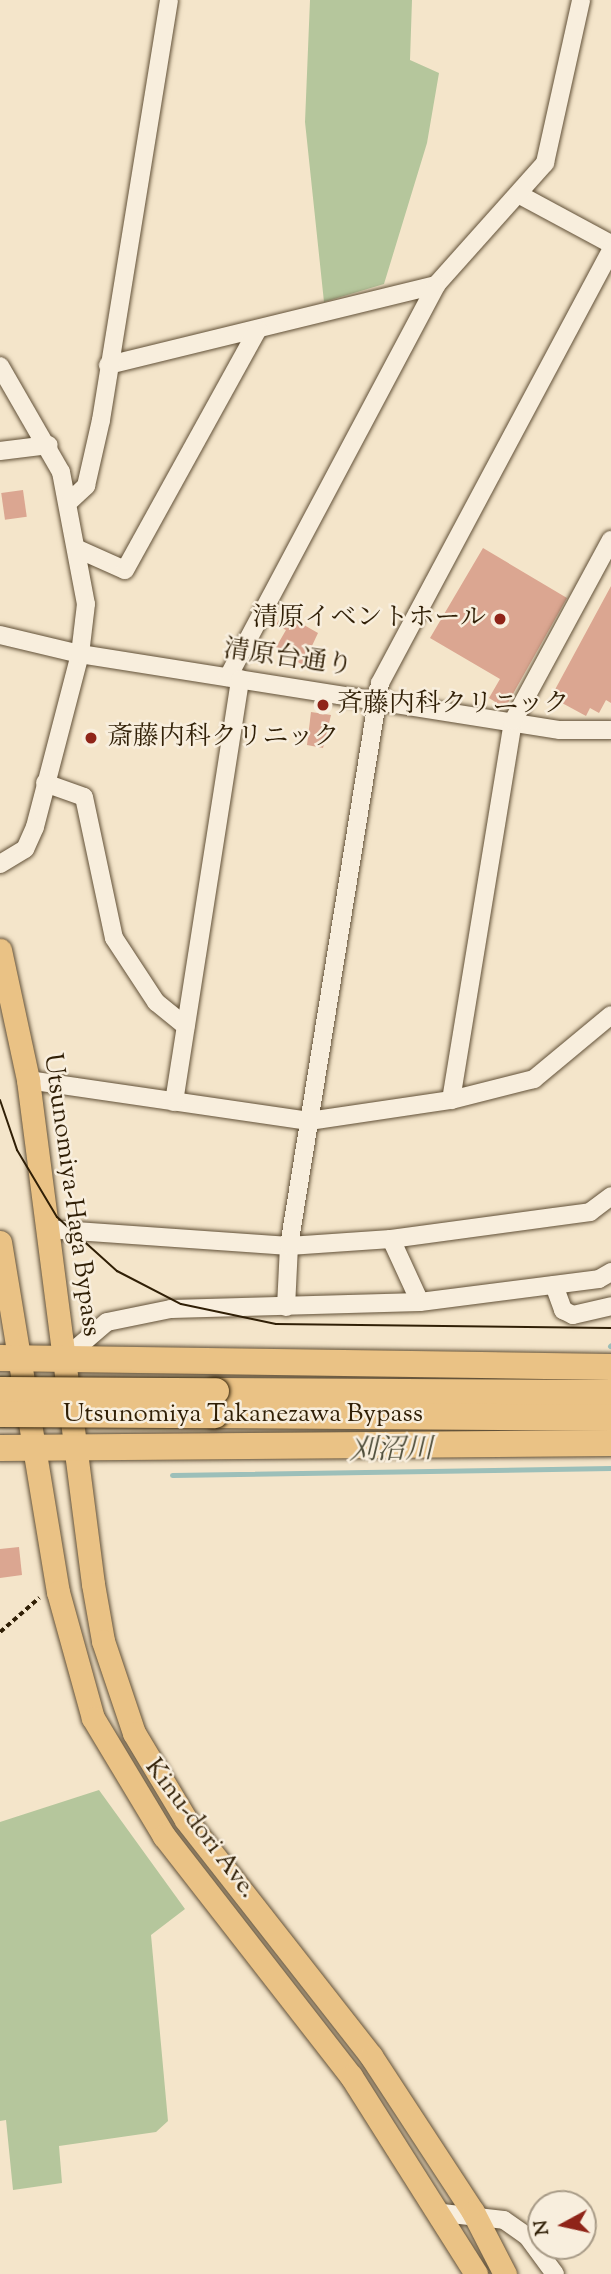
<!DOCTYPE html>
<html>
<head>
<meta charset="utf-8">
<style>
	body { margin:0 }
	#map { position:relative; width:611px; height:2274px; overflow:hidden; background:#f4e5ca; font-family:"Sorts Mill Goudy","Noto Serif JP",serif }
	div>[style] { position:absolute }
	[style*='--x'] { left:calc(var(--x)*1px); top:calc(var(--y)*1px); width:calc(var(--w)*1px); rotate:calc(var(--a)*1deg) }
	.green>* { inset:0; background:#b5c69c }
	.stream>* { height:5px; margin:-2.5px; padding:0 2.5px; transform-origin:2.5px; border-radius:2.5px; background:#9cbfb9 }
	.building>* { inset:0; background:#dba691; transform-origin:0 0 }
	.path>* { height:3.5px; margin-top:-1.75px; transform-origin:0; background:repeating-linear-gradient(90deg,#301f06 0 5px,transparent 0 8.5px) }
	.roads { filter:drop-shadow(0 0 2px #615037) drop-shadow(0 0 2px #615037) }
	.minor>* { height:18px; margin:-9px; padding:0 9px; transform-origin:9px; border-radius:9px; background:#f8eedd }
	.major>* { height:23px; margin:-11.5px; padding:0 11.5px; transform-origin:11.5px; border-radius:11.5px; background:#eac285 }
	.highway>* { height:26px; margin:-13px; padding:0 13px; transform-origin:13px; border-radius:13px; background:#eac285 }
	.tram>* { height:2px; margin:-1px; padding:0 1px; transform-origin:1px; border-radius:1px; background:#301f06 }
	.bridges { filter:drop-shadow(0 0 2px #301f06) drop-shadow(0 0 2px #301f06) }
	.highway-bridge>* { height:26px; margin:-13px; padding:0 13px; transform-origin:13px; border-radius:13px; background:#eac285 }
	.dots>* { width:19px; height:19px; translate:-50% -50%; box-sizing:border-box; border:4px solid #f8eedd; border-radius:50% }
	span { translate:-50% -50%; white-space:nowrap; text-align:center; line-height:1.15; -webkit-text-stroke:5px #f8eedd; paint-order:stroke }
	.poi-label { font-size:26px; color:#301f06 }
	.right { translate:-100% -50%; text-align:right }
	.left { translate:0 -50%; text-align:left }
	.street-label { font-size:26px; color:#301f06 }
	.water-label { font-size:28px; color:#504f3c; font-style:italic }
	.north { position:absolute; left:527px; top:2190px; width:70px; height:70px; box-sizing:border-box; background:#f8eedd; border:2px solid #a89b87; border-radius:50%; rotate:262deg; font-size:19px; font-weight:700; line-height:28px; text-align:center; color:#301f06 }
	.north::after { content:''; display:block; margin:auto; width:24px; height:32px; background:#8f2418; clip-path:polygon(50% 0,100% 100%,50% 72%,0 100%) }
</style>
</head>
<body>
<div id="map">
	<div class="green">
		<div style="clip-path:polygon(310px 0,412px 0,410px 60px,439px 73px,427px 143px,384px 284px,324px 302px,305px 122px)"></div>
		<div style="clip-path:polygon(99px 1790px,185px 1909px,151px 1935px,168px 2121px,156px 2132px,59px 2146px,62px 2183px,13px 2190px,6px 2120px,0 2121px,0 1822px)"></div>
	</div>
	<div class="stream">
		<div style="--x:610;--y:1346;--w:1;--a:-45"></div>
		<div style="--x:172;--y:1475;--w:439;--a:-0.9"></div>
	</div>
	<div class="building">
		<div style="left:23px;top:490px;width:27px;height:22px;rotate:82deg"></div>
		<div style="clip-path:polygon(483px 548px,567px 598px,505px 708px,489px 698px,500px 679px,430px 638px)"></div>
		<div style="clip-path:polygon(611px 586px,611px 703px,606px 700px,599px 713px,590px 708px,586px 716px,551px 697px)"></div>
		<div style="clip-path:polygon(283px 613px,318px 633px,303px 665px,275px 649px,286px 630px,276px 625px)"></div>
		<div style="clip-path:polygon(311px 712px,331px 715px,323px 748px,307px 745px)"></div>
		<div style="clip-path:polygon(19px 1547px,22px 1575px,0 1578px,0 1549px)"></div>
	</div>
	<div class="path">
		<div style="--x:0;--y:1632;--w:52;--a:-41.1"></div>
	</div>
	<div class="roads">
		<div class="minor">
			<div style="--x:520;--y:195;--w:103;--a:28.3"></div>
			<div style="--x:108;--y:365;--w:338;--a:-13.7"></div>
			<div style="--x:436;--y:285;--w:164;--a:-48.2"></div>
			<div style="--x:545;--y:163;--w:167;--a:-77.5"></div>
			<div style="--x:0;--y:366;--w:122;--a:60.1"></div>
			<div style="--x:61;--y:472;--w:134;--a:79.3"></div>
			<div style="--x:86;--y:604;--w:50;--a:96.8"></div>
			<div style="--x:80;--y:654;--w:179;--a:104.6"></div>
			<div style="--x:35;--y:827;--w:24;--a:114"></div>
			<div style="--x:25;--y:849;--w:29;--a:149"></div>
			<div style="--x:0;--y:451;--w:49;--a:-7"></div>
			<div style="--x:71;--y:500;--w:21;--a:-43"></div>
			<div style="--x:86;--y:486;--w:68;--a:-77.2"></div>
			<div style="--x:101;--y:420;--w:425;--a:-80.8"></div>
			<div style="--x:80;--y:550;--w:49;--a:24"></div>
			<div style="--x:125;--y:570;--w:275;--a:-61.1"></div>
			<div style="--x:0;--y:635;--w:82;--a:13.4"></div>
			<div style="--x:80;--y:654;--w:486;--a:9"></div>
			<div style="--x:560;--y:730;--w:51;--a:0"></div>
			<div style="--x:228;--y:677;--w:444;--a:-62"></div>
			<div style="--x:45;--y:783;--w:41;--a:19.7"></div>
			<div style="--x:84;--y:797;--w:144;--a:78"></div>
			<div style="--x:114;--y:938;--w:77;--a:56.7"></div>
			<div style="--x:156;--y:1002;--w:38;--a:39"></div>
			<div style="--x:28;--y:1080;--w:284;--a:8.3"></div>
			<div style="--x:309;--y:1121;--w:144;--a:-8.4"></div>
			<div style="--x:451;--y:1100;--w:86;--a:-14.2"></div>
			<div style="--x:534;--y:1079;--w:100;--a:-39.7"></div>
			<div style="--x:451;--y:1100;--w:384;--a:-80.7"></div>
			<div style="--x:513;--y:721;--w:206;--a:-61.6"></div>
			<div style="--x:174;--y:1102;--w:428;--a:-81.1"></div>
			<div style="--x:47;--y:1229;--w:243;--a:4"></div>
			<div style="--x:289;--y:1246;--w:102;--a:-3.9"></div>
			<div style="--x:391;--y:1239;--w:201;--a:-7.7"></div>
			<div style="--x:590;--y:1212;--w:26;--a:-37"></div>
			<div style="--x:391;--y:1239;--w:69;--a:65.3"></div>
			<div style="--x:554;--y:1285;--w:27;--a:70"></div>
			<div style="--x:563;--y:1310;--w:11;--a:27"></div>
			<div style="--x:573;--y:1315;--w:39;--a:-13"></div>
			<div style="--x:286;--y:1307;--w:61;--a:-87.2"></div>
			<div style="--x:289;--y:1246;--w:570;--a:-80.82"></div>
			<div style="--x:380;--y:683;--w:490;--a:-61.9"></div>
			<div style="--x:65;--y:1358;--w:55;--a:-40.6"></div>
			<div style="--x:107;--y:1322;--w:65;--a:-11.5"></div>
			<div style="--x:171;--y:1309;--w:249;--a:-1.6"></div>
			<div style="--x:420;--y:1302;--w:180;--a:-7.3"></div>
			<div style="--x:599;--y:1279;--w:14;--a:-30"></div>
			<div style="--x:442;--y:2213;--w:62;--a:6.4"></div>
			<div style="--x:504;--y:2220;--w:28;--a:35"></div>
			<div style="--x:527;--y:2236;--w:47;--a:53.6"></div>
		</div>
		<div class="major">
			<div style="--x:0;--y:950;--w:133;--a:77.8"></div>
			<div style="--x:28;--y:1080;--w:508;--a:82.65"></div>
			<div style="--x:93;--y:1584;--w:58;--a:80"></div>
			<div style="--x:103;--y:1641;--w:97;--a:71.4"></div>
			<div style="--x:134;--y:1733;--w:101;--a:59.1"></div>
			<div style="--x:186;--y:1820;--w:300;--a:51.9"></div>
			<div style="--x:371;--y:2056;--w:186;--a:56.8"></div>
			<div style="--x:473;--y:2212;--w:70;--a:62.7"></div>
			<div style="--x:0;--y:1242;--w:355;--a:80.6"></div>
			<div style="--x:58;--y:1592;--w:131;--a:74.5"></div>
			<div style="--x:93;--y:1718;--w:138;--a:59"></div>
			<div style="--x:164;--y:1836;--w:304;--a:52.1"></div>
			<div style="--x:351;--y:2076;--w:234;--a:57.7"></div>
		</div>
		<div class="highway">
			<div style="--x:0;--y:1358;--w:611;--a:0.84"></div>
			<div style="--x:216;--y:1391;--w:395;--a:0.3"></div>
			<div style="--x:215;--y:1415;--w:396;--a:0.4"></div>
			<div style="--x:0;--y:1448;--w:611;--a:-0.47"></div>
		</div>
	</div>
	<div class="tram">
		<div style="--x:0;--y:1100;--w:53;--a:71.2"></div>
		<div style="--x:17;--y:1150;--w:78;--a:59.2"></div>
		<div style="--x:57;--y:1217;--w:81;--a:42"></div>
		<div style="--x:117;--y:1271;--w:72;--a:27.3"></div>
		<div style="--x:181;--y:1304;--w:97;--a:11.9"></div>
		<div style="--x:276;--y:1324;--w:335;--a:0.7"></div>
	</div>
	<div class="bridges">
		<div class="highway-bridge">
			<div style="--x:0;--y:1390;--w:216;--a:0.3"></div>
			<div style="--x:0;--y:1414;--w:215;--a:0.3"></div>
		</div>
	</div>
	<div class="dots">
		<div style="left:500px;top:619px;background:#8f2418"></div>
		<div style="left:323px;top:705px;background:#8f2418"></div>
		<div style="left:91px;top:738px;background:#8f2418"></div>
	</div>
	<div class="poi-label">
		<span class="right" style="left:486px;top:619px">清原イベントホール</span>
		<span class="left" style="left:337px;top:705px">斉藤内科クリニック</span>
		<span class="left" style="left:107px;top:738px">斎藤内科クリニック</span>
	</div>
	<div class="street-label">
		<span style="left:288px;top:659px;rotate:8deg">清原台通り</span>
		<span style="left:71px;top:1195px;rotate:82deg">Utsunomiya-Haga Bypass</span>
		<span style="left:243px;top:1415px">Utsunomiya Takanezawa Bypass</span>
		<span style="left:200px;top:1829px;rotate:53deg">Kinu-dori Ave.</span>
	</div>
	<div class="water-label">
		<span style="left:391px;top:1451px;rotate:-1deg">刈沼川</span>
	</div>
	<div class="north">N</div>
</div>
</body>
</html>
